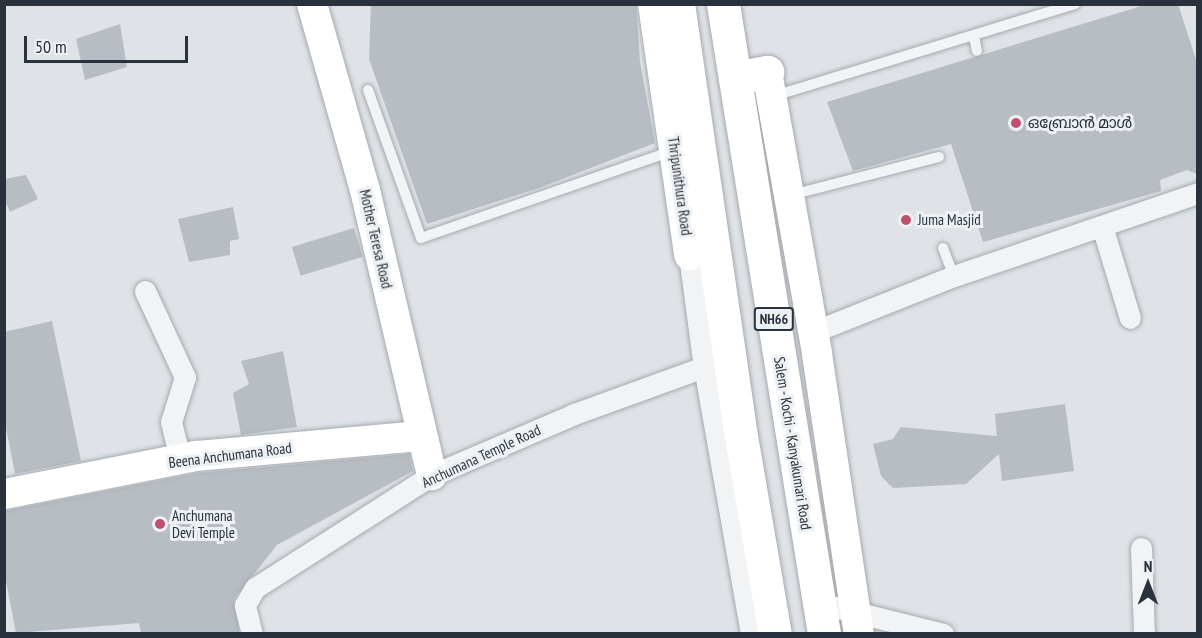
<!DOCTYPE html>
<html>
<head>
<meta charset="utf-8">
<style>
	body { margin:0 }
	#map { position:relative; width:1202px; height:638px; overflow:hidden; background:#dfe3e7; font-family:"PT Sans Narrow","Noto Sans Malayalam",sans-serif }
	div>[style] { position:absolute }
	[style*='--x'] { left:calc(var(--x)*1px); top:calc(var(--y)*1px); width:calc(var(--w)*1px); rotate:calc(var(--a)*1deg) }
	.building>* { inset:0; background:#b7bdc3; transform-origin:0 0 }
	.roads { filter:drop-shadow(0 0 2px #a5aab0) drop-shadow(0 0 2px #a5aab0) }
	.lane>* { height:10px; margin:-5px; padding:0 5px; transform-origin:5px; border-radius:5px; background:#f1f3f5 }
	.street>* { height:21px; margin:-10.5px; padding:0 10.5px; transform-origin:10.5px; border-radius:10.5px; background:#f1f3f5 }
	.secondary>* { height:30px; margin:-15px; padding:0 15px; transform-origin:15px; border-radius:15px; background:#fff }
	.highway>* { height:33px; margin:-16.5px; padding:0 16.5px; transform-origin:16.5px; border-radius:16.5px; background:#fff }
	.dots>* { width:16px; height:16px; translate:-50% -50%; box-sizing:border-box; border:3px solid #eef1f4; border-radius:50% }
	span { translate:-50% -50%; white-space:nowrap; text-align:center; line-height:1.15; -webkit-text-stroke:6px #eef1f4; paint-order:stroke }
	.shield-label span { padding:2px 4px; background:#eef1f4; border:2px solid; border-radius:4px; -webkit-text-stroke-width:0 }
	.shield-label { font-size:14px; color:#29323c; font-weight:700 }
	.poi-label { font-size:15px; color:#29323c }
	.left { translate:0 -50%; text-align:left }
	.street-label { font-size:15px; color:#29323c }
	.frame { position:absolute; inset:0; border:6px solid #29323c; pointer-events:none }
	.north { position:absolute; left:1118px; top:554px; width:60px; height:60px; -webkit-text-stroke:4px #eef1f4; paint-order:stroke; rotate:0deg; font-size:16px; font-weight:700; line-height:24px; text-align:center; color:#29323c }
	.north::after { content:''; display:block; margin:auto; width:21px; height:27px; background:#29323c; clip-path:polygon(50% 0,100% 100%,50% 72%,0 100%) }
	.scale { position:absolute; left:24px; top:36px; width:164px; height:27px; box-sizing:border-box; border:3px solid #29323c; border-top:0; padding-left:8px; font-size:18px; line-height:21px; white-space:nowrap; color:#29323c; -webkit-text-stroke:4px #eef1f4; paint-order:stroke }
</style>
</head>
<body>
<div id="map">
	<div class="building">
		<div style="clip-path:polygon(371px 4px,636px 4px,640px 62px,655px 143px,539px 188px,427px 224px,369px 59px)"></div>
		<div style="clip-path:polygon(1148px 4px,1178px 4px,1197px 63px,1197px 174px,1187px 170px,1160px 180px,1161px 191px,983px 242px,951px 144px,853px 171px,827px 102px)"></div>
		<div style="clip-path:polygon(120px 24px,127px 67px,85px 80px,76px 39px)"></div>
		<div style="clip-path:polygon(26px 175px,38px 199px,10px 212px,4px 198px,4px 179px)"></div>
		<div style="clip-path:polygon(233px 207px,239px 239px,230px 241px,230px 255px,189px 262px,178px 219px)"></div>
		<div style="left:354px;top:228px;width:30px;height:65px;rotate:73deg"></div>
		<div style="clip-path:polygon(52px 321px,81px 461px,15px 474px,4px 417px,4px 332px)"></div>
		<div style="clip-path:polygon(283px 351px,297px 427px,241px 435px,233px 393px,249px 384px,241px 361px)"></div>
		<div style="clip-path:polygon(1065px 404px,1074px 471px,1002px 481px,999px 454px,966px 484px,893px 488px,881px 476px,873px 444px,893px 439px,901px 427px,997px 436px,995px 414px)"></div>
		<div style="clip-path:polygon(409px 454px,413px 471px,277px 545px,234px 599px,239px 633px,141px 633px,139px 623px,16px 633px,4px 571px,4px 511px,198px 473px)"></div>
	</div>
	<div class="roads">
		<div class="lane">
			<div style="--x:974;--y:37;--w:14;--a:78"></div>
			<div style="--x:368;--y:90;--w:157;--a:70.3"></div>
			<div style="--x:421;--y:238;--w:266;--a:-19.1"></div>
			<div style="--x:774;--y:96;--w:315;--a:-17"></div>
			<div style="--x:791;--y:195;--w:153;--a:-14.4"></div>
			<div style="--x:943;--y:248;--w:30;--a:69"></div>
		</div>
		<div class="street">
			<div style="--x:1102;--y:226;--w:96;--a:73.1"></div>
			<div style="--x:689;--y:255;--w:113;--a:82.4"></div>
			<div style="--x:704;--y:367;--w:271;--a:80"></div>
			<div style="--x:145;--y:291;--w:95;--a:65.1"></div>
			<div style="--x:185;--y:377;--w:47;--a:107.3"></div>
			<div style="--x:171;--y:422;--w:38;--a:76"></div>
			<div style="--x:813;--y:332;--w:152;--a:-21.7"></div>
			<div style="--x:954;--y:276;--w:258;--a:-18.8"></div>
			<div style="--x:1141;--y:548;--w:86;--a:88"></div>
			<div style="--x:819;--y:603;--w:128;--a:14"></div>
			<div style="--x:252;--y:634;--w:30;--a:-104"></div>
			<div style="--x:245;--y:605;--w:20;--a:-60"></div>
			<div style="--x:255;--y:588;--w:210;--a:-32.6"></div>
			<div style="--x:432;--y:475;--w:155;--a:-23.2"></div>
			<div style="--x:574;--y:414;--w:138;--a:-19.9"></div>
		</div>
		<div class="secondary">
			<div style="--x:312;--y:4;--w:193;--a:74.1"></div>
			<div style="--x:365;--y:190;--w:293;--a:76.8"></div>
			<div style="--x:653;--y:4;--w:254;--a:81.8"></div>
			<div style="--x:767;--y:72;--w:286;--a:79.9"></div>
			<div style="--x:817;--y:354;--w:283;--a:81.5"></div>
			<div style="--x:4;--y:494;--w:196;--a:-11.2"></div>
			<div style="--x:196;--y:456;--w:227;--a:-5.1"></div>
		</div>
		<div class="highway">
			<div style="--x:678;--y:4;--w:424;--a:81.7"></div>
			<div style="--x:739;--y:424;--w:213;--a:80.3"></div>
			<div style="--x:723;--y:4;--w:638;--a:80.89"></div>
			<div style="--x:735;--y:78;--w:33;--a:-11"></div>
		</div>
	</div>
	<div class="dots">
		<div style="left:1016px;top:123px;background:#c0506e"></div>
		<div style="left:906px;top:220px;background:#c0506e"></div>
		<div style="left:160px;top:524px;background:#c0506e"></div>
	</div>
	<div class="shield-label">
		<span style="left:774px;top:319px">NH66</span>
	</div>
	<div class="poi-label">
		<span class="left" style="left:1028px;top:123px">ഒബ്രോൻ മാൾ</span>
		<span class="left" style="left:918px;top:220px">Juma Masjid</span>
		<span class="left" style="left:172px;top:524px">Anchumana<br>Devi Temple</span>
	</div>
	<div class="street-label">
		<span style="left:680px;top:186px;rotate:82deg">Thripunithura Road</span>
		<span style="left:376px;top:239px;rotate:77deg">Mother Teresa Road</span>
		<span style="left:793px;top:443px;rotate:81deg">Salem - Kochi - Kanyakumari Road</span>
		<span style="left:230px;top:455px;rotate:-7deg">Beena Anchumana Road</span>
		<span style="left:481px;top:456px;rotate:-25deg">Anchumana Temple Road</span>
	</div>
	<div class="frame"></div>
	<div class="north">N</div>
	<div class="scale">50 m</div>
</div>
</body>
</html>
